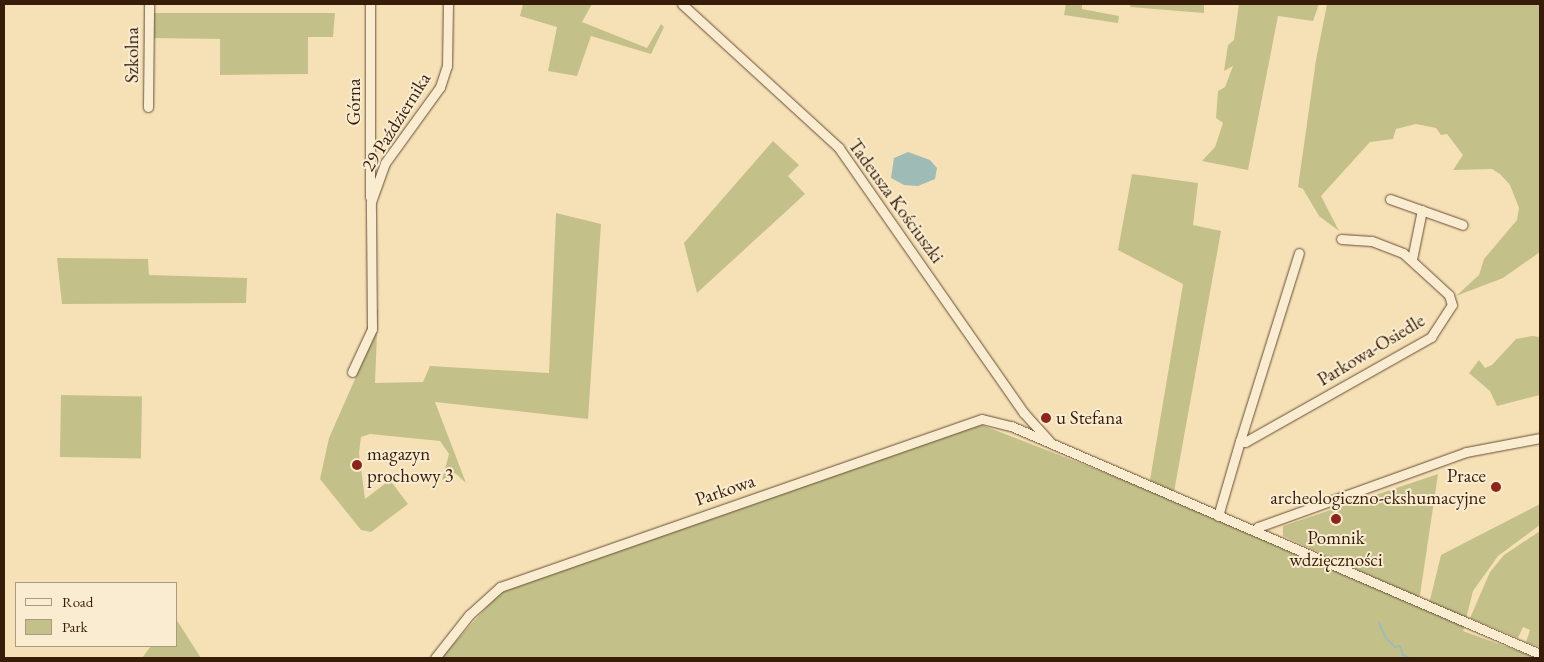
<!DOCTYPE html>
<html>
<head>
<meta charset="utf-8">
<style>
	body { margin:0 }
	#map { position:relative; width:1544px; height:662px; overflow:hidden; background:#f6e1b6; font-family:"EB Garamond",serif }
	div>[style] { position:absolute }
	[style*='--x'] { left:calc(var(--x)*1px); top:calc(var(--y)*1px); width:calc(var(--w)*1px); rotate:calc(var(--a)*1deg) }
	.green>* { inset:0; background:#c3c189; transform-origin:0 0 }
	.water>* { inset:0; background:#9ebcb5 }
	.stream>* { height:2px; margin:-1px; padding:0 1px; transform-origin:1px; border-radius:1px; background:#9ebcb5 }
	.roads { filter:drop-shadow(0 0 1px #674d35) drop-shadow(0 0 1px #674d35) }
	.minor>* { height:9px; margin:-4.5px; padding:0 4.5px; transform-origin:4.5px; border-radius:4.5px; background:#f9ecd0 }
	.dots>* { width:14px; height:14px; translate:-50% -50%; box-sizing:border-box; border:2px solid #f9ecd0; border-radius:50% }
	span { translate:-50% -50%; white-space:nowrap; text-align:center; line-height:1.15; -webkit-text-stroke:4px #f9ecd0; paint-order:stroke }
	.street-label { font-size:19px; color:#371c0a }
	.poi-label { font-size:19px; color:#371c0a }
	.left { translate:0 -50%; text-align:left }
	.right { translate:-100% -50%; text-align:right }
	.frame { position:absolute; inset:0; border:5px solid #371c0a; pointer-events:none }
	.legend { position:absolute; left:15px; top:582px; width:162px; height:65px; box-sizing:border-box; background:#f9ecd0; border:1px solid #ab9981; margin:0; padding:6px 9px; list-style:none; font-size:15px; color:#371c0a }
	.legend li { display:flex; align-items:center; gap:10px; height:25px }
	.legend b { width:25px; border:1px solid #ab9981 }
</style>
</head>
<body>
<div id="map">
	<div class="green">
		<div style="clip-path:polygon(523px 4px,592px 4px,582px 22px,647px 48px,661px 24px,664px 27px,651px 54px,591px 36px,577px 76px,548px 71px,557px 27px,520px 16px)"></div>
		<div style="clip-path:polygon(1066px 4px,1082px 4px,1082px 9px,1119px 16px,1118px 23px,1064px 15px)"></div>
		<div style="clip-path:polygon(1131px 4px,1204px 4px,1204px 13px,1130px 7px)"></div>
		<div style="clip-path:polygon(1239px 4px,1319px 4px,1313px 21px,1278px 16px,1248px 170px,1202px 161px,1215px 147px,1223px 123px,1216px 118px,1218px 91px,1225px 87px,1233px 66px,1224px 71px,1228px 45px,1234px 40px)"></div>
		<div style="clip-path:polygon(1327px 4px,1540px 4px,1540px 252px,1503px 278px,1456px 296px,1479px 275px,1484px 259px,1517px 220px,1519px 208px,1510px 185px,1500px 174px,1492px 169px,1453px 170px,1463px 155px,1447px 134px,1441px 135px,1436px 128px,1416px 124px,1396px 129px,1393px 139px,1370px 142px,1321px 196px,1339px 231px,1319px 216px,1303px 189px,1298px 187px,1316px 60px)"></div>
		<div style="clip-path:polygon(150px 13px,335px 13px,333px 37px,308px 37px,308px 74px,220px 75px,220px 39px,150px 38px)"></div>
		<div style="clip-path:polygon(773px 141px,799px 165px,788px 176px,805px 194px,697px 293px,684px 243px)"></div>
		<div style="clip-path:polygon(1132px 174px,1198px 183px,1193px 225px,1221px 231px,1174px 492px,1150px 480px,1183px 284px,1118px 250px)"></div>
		<div style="clip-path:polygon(556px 213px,601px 224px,588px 419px,435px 402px,466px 483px,455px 473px,442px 480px,449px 454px,440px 441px,370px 434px,361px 437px,359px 453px,365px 499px,390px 480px,408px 504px,371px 532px,361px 530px,320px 479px,329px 438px,355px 379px,370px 314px,378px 309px,375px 383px,423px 382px,430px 366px,549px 373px)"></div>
		<div style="clip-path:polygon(57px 258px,148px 259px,149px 275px,247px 278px,246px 303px,62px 304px)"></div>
		<div style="clip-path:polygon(1532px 336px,1540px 337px,1540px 395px,1497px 406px,1490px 391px,1469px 373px,1479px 360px,1485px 368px,1492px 365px,1516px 339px)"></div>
		<div style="left:61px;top:395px;width:81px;height:62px;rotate:1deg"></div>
		<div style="clip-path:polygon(979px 424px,1173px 499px,1428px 608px,1441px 555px,1540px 504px,1540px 525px,1498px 556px,1473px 591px,1463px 631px,1538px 658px,441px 658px,501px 591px)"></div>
		<div style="clip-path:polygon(1438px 474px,1420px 595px,1417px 597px,1283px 536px,1283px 526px)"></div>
		<div style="clip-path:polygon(1540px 531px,1540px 647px,1526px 642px,1530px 630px,1523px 627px,1518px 638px,1470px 618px,1490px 572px,1504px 555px)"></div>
		<div style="clip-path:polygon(176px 619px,201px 658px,142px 658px,151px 646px,176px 646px)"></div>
	</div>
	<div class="water">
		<div style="clip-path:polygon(908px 152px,930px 160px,937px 168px,935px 179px,918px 186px,904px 185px,891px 178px,894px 158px)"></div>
	</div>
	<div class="stream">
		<div style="--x:1379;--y:623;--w:17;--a:65"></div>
		<div style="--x:1386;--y:638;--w:13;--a:45"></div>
		<div style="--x:1395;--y:647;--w:5;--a:-11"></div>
		<div style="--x:1400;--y:646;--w:9;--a:72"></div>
		<div style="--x:1403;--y:655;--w:7;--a:27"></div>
	</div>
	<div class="roads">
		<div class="minor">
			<div style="--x:370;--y:4;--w:193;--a:90"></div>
			<div style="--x:682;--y:4;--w:213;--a:42.5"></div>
			<div style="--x:839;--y:148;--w:323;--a:55.1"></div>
			<div style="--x:1024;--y:413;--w:38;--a:48"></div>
			<div style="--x:148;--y:107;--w:103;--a:-89.4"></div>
			<div style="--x:1390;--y:199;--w:77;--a:19.6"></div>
			<div style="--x:1412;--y:259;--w:50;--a:-78.5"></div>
			<div style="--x:352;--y:372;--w:47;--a:-65.1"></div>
			<div style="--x:372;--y:329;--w:127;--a:-90.5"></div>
			<div style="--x:371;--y:202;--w:41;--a:-70.3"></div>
			<div style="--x:385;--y:163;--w:94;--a:-54.1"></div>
			<div style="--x:440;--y:87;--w:22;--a:-72"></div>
			<div style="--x:447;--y:66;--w:62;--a:-89.1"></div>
			<div style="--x:1240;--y:441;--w:197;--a:-72.6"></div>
			<div style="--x:1218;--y:516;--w:78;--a:-73.7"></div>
			<div style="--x:1240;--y:441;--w:5;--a:11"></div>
			<div style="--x:1245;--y:442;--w:214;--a:-29.4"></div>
			<div style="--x:1431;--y:337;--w:38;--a:-57"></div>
			<div style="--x:1452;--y:305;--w:10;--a:-107"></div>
			<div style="--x:1449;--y:295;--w:62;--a:-137.6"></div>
			<div style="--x:1403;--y:253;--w:34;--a:-159"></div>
			<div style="--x:1371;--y:241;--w:30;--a:-176"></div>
			<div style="--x:1255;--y:531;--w:5;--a:-53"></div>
			<div style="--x:1258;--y:527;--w:221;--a:-19.8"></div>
			<div style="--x:1466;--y:452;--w:75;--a:-10.7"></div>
			<div style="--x:435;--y:658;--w:55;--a:-51.7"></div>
			<div style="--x:469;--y:615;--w:42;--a:-42.1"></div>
			<div style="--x:500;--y:587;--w:510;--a:-19.22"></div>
			<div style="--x:982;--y:419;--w:30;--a:14"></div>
			<div style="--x:1011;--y:426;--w:576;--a:23.32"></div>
		</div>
	</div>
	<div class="dots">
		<div style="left:1046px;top:418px;background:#8f2418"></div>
		<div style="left:357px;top:465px;background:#8f2418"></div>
		<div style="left:1496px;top:487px;background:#8f2418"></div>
		<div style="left:1336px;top:519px;background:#8f2418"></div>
	</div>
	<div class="street-label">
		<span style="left:132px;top:55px;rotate:-90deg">Szkolna</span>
		<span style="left:354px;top:102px;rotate:-90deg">Górna</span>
		<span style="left:396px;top:122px;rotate:-58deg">29 Października</span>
		<span style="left:896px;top:201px;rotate:54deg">Tadeusza Kościuszki</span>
		<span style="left:1371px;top:350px;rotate:-31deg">Parkowa-Osiedle</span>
		<span style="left:725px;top:490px;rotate:-19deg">Parkowa</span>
	</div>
	<div class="poi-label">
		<span class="left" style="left:1056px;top:418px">u Stefana</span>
		<span class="left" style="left:367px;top:465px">magazyn<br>prochowy 3</span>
		<span class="right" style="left:1486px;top:487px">Prace<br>archeologiczno-ekshumacyjne</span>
		<span style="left:1336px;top:549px">Pomnik<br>wdzięczności</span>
	</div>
	<div class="frame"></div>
	<ul class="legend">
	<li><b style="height:6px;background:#f9ecd0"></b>Road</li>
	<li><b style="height:14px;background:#c3c189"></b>Park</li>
	</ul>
</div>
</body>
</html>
